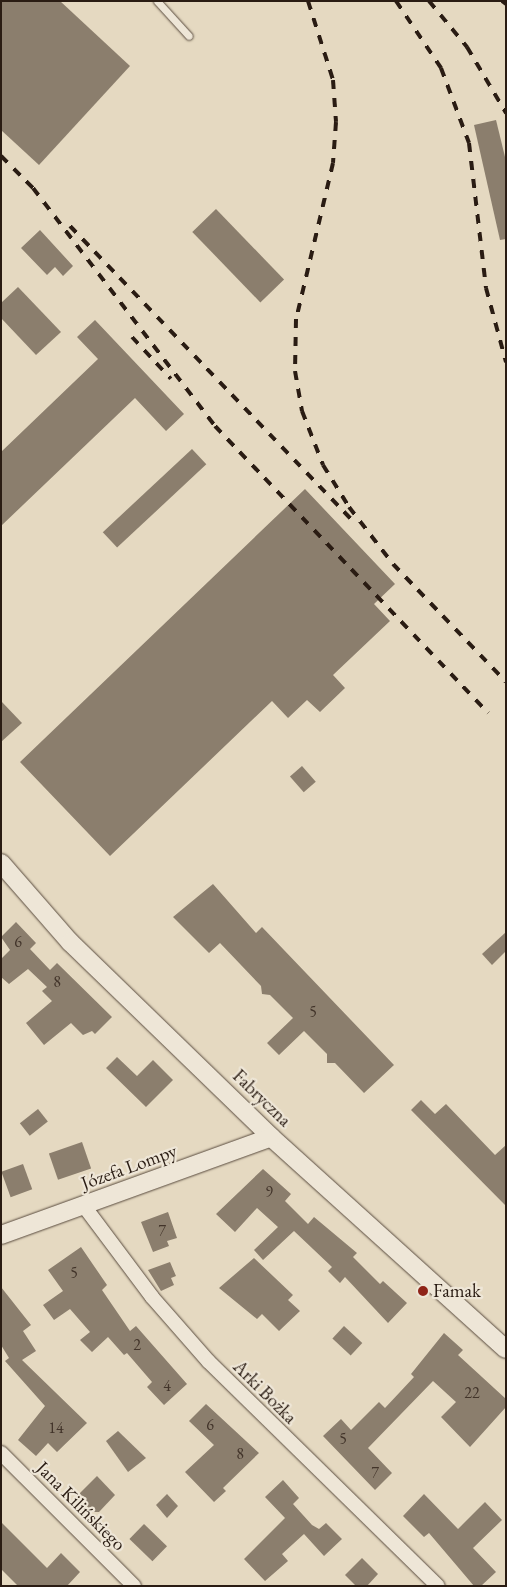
<!DOCTYPE html>
<html>
<head>
<meta charset="utf-8">
<style>
	body { margin:0 }
	#map { position:relative; width:507px; height:1587px; overflow:hidden; background:#e5d9c1; font-family:"EB Garamond",serif }
	div>[style] { position:absolute }
	[style*='--x'] { left:calc(var(--x)*1px); top:calc(var(--y)*1px); width:calc(var(--w)*1px); rotate:calc(var(--a)*1deg) }
	.building>* { inset:0; background:#8b7e6d; transform-origin:0 0 }
	.roads { filter:drop-shadow(0 0 1px #594b3e) drop-shadow(0 0 1px #594b3e) }
	.service>* { height:7px; margin:-3.5px; padding:0 3.5px; transform-origin:3.5px; border-radius:3.5px; background:#eee6d7 }
	.minor>* { height:14px; margin:-7px; padding:0 7px; transform-origin:7px; border-radius:7px; background:#eee6d7 }
	.tertiary>* { height:18px; margin:-9px; padding:0 9px; transform-origin:9px; border-radius:9px; background:#eee6d7 }
	.rail>* { height:4px; margin-top:-2px; transform-origin:0; background:repeating-linear-gradient(90deg,#2a1c13 0 9px,transparent 0 18px) }
	.dots>* { width:14px; height:14px; translate:-50% -50%; box-sizing:border-box; border:2px solid #eee6d7; border-radius:50% }
	span { translate:-50% -50%; white-space:nowrap; text-align:center; line-height:1.15; -webkit-text-stroke:4.5px #eee6d7; paint-order:stroke }
	.number-label { font-size:16px; color:#42342a }
	.number-label span { -webkit-text-stroke-width:0 }
	.street-label { font-size:19px; color:#2a1c13 }
	.poi-label { font-size:19px; color:#2a1c13 }
	.left { translate:0 -50%; text-align:left }
	.frame { position:absolute; inset:0; border:2px solid #2a1c13; pointer-events:none }
</style>
</head>
<body>
<div id="map">
	<div class="building">
		<div style="clip-path:polygon(1px 1px,60px 1px,130px 66px,39px 165px,1px 130px)"></div>
		<div style="clip-path:polygon(496px 120px,506px 161px,506px 239px,500px 240px,474px 125px)"></div>
		<div style="left:216px;top:209px;width:98px;height:33px;rotate:46deg"></div>
		<div style="clip-path:polygon(40px 230px,73px 266px,63px 276px,55px 267px,47px 275px,21px 248px)"></div>
		<div style="clip-path:polygon(18px 287px,61px 332px,36px 355px,1px 318px,1px 303px)"></div>
		<div style="clip-path:polygon(95px 320px,184px 414px,166px 431px,135px 398px,1px 526px,1px 452px,98px 359px,77px 337px)"></div>
		<div style="left:192px;top:449px;width:21px;height:122px;rotate:47deg"></div>
		<div style="clip-path:polygon(305px 489px,395px 584px,374px 604px,390px 621px,333px 675px,345px 688px,320px 712px,307px 700px,288px 718px,272px 701px,110px 856px,20px 762px)"></div>
		<div style="clip-path:polygon(1px 701px,22px 723px,1px 742px)"></div>
		<div style="left:302px;top:766px;width:21px;height:16px;rotate:49deg"></div>
		<div style="clip-path:polygon(213px 884px,256px 933px,262px 927px,394px 1065px,364px 1093px,335px 1063px,327px 1063px,327px 1054px,304px 1031px,279px 1055px,267px 1043px,293px 1018px,270px 995px,262px 994px,261px 986px,220px 943px,209px 953px,173px 917px)"></div>
		<div style="clip-path:polygon(16px 922px,36px 943px,30px 949px,50px 970px,57px 963px,112px 1017px,95px 1034px,92px 1031px,83px 1035px,71px 1023px,44px 1045px,26px 1023px,52px 1001px,42px 991px,47px 987px,28px 969px,9px 984px,1px 977px,1px 959px,10px 950px,1px 937px)"></div>
		<div style="clip-path:polygon(506px 932px,506px 951px,492px 965px,482px 954px)"></div>
		<div style="clip-path:polygon(117px 1057px,137px 1076px,153px 1060px,173px 1080px,146px 1107px,106px 1068px)"></div>
		<div style="clip-path:polygon(421px 1100px,435px 1114px,446px 1104px,495px 1155px,506px 1145px,506px 1206px,411px 1110px)"></div>
		<div style="left:38px;top:1109px;width:16px;height:23px;rotate:52deg"></div>
		<div style="left:82px;top:1142px;width:28px;height:35px;rotate:71deg"></div>
		<div style="left:23px;top:1164px;width:27px;height:23px;rotate:70deg"></div>
		<div style="clip-path:polygon(263px 1169px,291px 1194px,285px 1201px,308px 1224px,314px 1217px,357px 1253px,353px 1257px,380px 1284px,383px 1281px,407px 1303px,388px 1323px,345px 1277px,340px 1283px,328px 1271px,332px 1267px,294px 1231px,263px 1260px,254px 1250px,278px 1227px,257px 1208px,235px 1232px,216px 1214px)"></div>
		<div style="clip-path:polygon(168px 1212px,177px 1238px,167px 1241px,169px 1246px,153px 1252px,141px 1222px)"></div>
		<div style="clip-path:polygon(81px 1247px,107px 1285px,102px 1290px,130px 1331px,136px 1326px,187px 1384px,164px 1405px,147px 1387px,152px 1382px,127px 1353px,124px 1355px,108px 1337px,92px 1352px,80px 1340px,90px 1332px,70px 1309px,54px 1320px,43px 1305px,63px 1291px,48px 1270px)"></div>
		<div style="clip-path:polygon(254px 1258px,293px 1295px,288px 1300px,300px 1311px,279px 1331px,262px 1314px,257px 1319px,219px 1288px)"></div>
		<div style="clip-path:polygon(170px 1262px,176px 1276px,171px 1278px,174px 1285px,161px 1291px,148px 1270px)"></div>
		<div style="clip-path:polygon(1px 1287px,31px 1325px,23px 1331px,36px 1351px,22px 1360px,87px 1423px,57px 1452px,48px 1443px,36px 1456px,18px 1440px,45px 1406px,5px 1361px,9px 1358px,1px 1345px)"></div>
		<div style="left:344px;top:1326px;width:25px;height:17px;rotate:43deg"></div>
		<div style="clip-path:polygon(444px 1333px,463px 1350px,458px 1355px,506px 1399px,506px 1407px,470px 1447px,441px 1417px,456px 1402px,433px 1381px,368px 1448px,392px 1473px,375px 1490px,323px 1436px,341px 1419px,351px 1430px,379px 1402px,385px 1408px,414px 1377px,411px 1374px)"></div>
		<div style="clip-path:polygon(206px 1404px,259px 1453px,223px 1488px,226px 1491px,214px 1502px,185px 1472px,214px 1445px,189px 1421px)"></div>
		<div style="clip-path:polygon(118px 1431px,146px 1458px,128px 1472px,106px 1441px)"></div>
		<div style="clip-path:polygon(97px 1476px,115px 1495px,99px 1512px,91px 1512px,79px 1494px)"></div>
		<div style="clip-path:polygon(283px 1480px,299px 1498px,293px 1504px,312px 1525px,319px 1529px,326px 1523px,342px 1539px,324px 1556px,304px 1534px,282px 1554px,288px 1561px,265px 1581px,244px 1559px,285px 1518px,265px 1497px)"></div>
		<div style="clip-path:polygon(167px 1494px,178px 1506px,167px 1518px,156px 1505px)"></div>
		<div style="clip-path:polygon(424px 1494px,458px 1529px,485px 1502px,502px 1520px,473px 1548px,496px 1572px,481px 1586px,474px 1586px,429px 1533px,424px 1537px,403px 1516px)"></div>
		<div style="clip-path:polygon(1px 1522px,47px 1568px,61px 1553px,80px 1572px,67px 1586px,18px 1586px,1px 1569px)"></div>
		<div style="left:144px;top:1524px;width:32px;height:21px;rotate:44deg"></div>
		<div style="clip-path:polygon(362px 1558px,378px 1574px,367px 1586px,356px 1586px,345px 1575px)"></div>
	</div>
	<div class="roads">
		<div class="service">
			<div style="--x:157;--y:1;--w:47;--a:47.6"></div>
		</div>
		<div class="minor">
			<div style="--x:84;--y:1206;--w:114;--a:53.2"></div>
			<div style="--x:152;--y:1297;--w:86;--a:48.8"></div>
			<div style="--x:209;--y:1362;--w:320;--a:44.4"></div>
			<div style="--x:1;--y:1453;--w:188;--a:45"></div>
		</div>
		<div class="tertiary">
			<div style="--x:1;--y:863;--w:105;--a:48.9"></div>
			<div style="--x:70;--y:942;--w:280;--a:44.1"></div>
			<div style="--x:271;--y:1137;--w:316;--a:42.1"></div>
			<div style="--x:1;--y:1235;--w:287;--a:-19.9"></div>
		</div>
	</div>
	<div class="rail">
		<div style="--x:308;--y:1;--w:83;--a:72.4"></div>
		<div style="--x:333;--y:80;--w:42;--a:85.9"></div>
		<div style="--x:336;--y:122;--w:41;--a:94.2"></div>
		<div style="--x:333;--y:163;--w:160;--a:103.3"></div>
		<div style="--x:296;--y:319;--w:52;--a:91.1"></div>
		<div style="--x:295;--y:371;--w:41;--a:80.1"></div>
		<div style="--x:302;--y:411;--w:58;--a:68.7"></div>
		<div style="--x:323;--y:465;--w:49;--a:58.2"></div>
		<div style="--x:349;--y:507;--w:72;--a:52.3"></div>
		<div style="--x:393;--y:564;--w:163;--a:46.2"></div>
		<div style="--x:396;--y:1;--w:81;--a:56.1"></div>
		<div style="--x:441;--y:68;--w:80;--a:69.5"></div>
		<div style="--x:469;--y:143;--w:146;--a:83.3"></div>
		<div style="--x:486;--y:288;--w:77;--a:74.9"></div>
		<div style="--x:429;--y:1;--w:60;--a:50.4"></div>
		<div style="--x:467;--y:47;--w:77;--a:59.4"></div>
		<div style="--x:502;--y:1;--w:5;--a:37"></div>
		<div style="--x:1;--y:156;--w:51;--a:45"></div>
		<div style="--x:33;--y:188;--w:300;--a:52.6"></div>
		<div style="--x:215;--y:426;--w:396;--a:46.4"></div>
		<div style="--x:70;--y:226;--w:407;--a:46.2"></div>
		<div style="--x:132;--y:337;--w:57;--a:47.1"></div>
	</div>
	<div class="dots">
		<div style="left:423px;top:1291px;background:#8f2418"></div>
	</div>
	<div class="number-label">
		<span style="left:18px;top:942px">6</span>
		<span style="left:57px;top:982px">8</span>
		<span style="left:313px;top:1012px">5</span>
		<span style="left:269px;top:1192px">9</span>
		<span style="left:162px;top:1231px">7</span>
		<span style="left:74px;top:1273px">5</span>
		<span style="left:137px;top:1345px">2</span>
		<span style="left:167px;top:1386px">4</span>
		<span style="left:472px;top:1393px">22</span>
		<span style="left:210px;top:1425px">6</span>
		<span style="left:56px;top:1428px">14</span>
		<span style="left:343px;top:1439px">5</span>
		<span style="left:240px;top:1454px">8</span>
		<span style="left:375px;top:1473px">7</span>
	</div>
	<div class="street-label">
		<span style="left:262px;top:1098px;rotate:44deg">Fabryczna</span>
		<span style="left:129px;top:1167px;rotate:-20deg">Józefa Lompy</span>
		<span style="left:265px;top:1392px;rotate:45deg">Arki Bożka</span>
		<span style="left:81px;top:1506px;rotate:45deg">Jana Kilińskiego</span>
	</div>
	<div class="poi-label">
		<span class="left" style="left:433px;top:1291px">Famak</span>
	</div>
	<div class="frame"></div>
</div>
</body>
</html>
